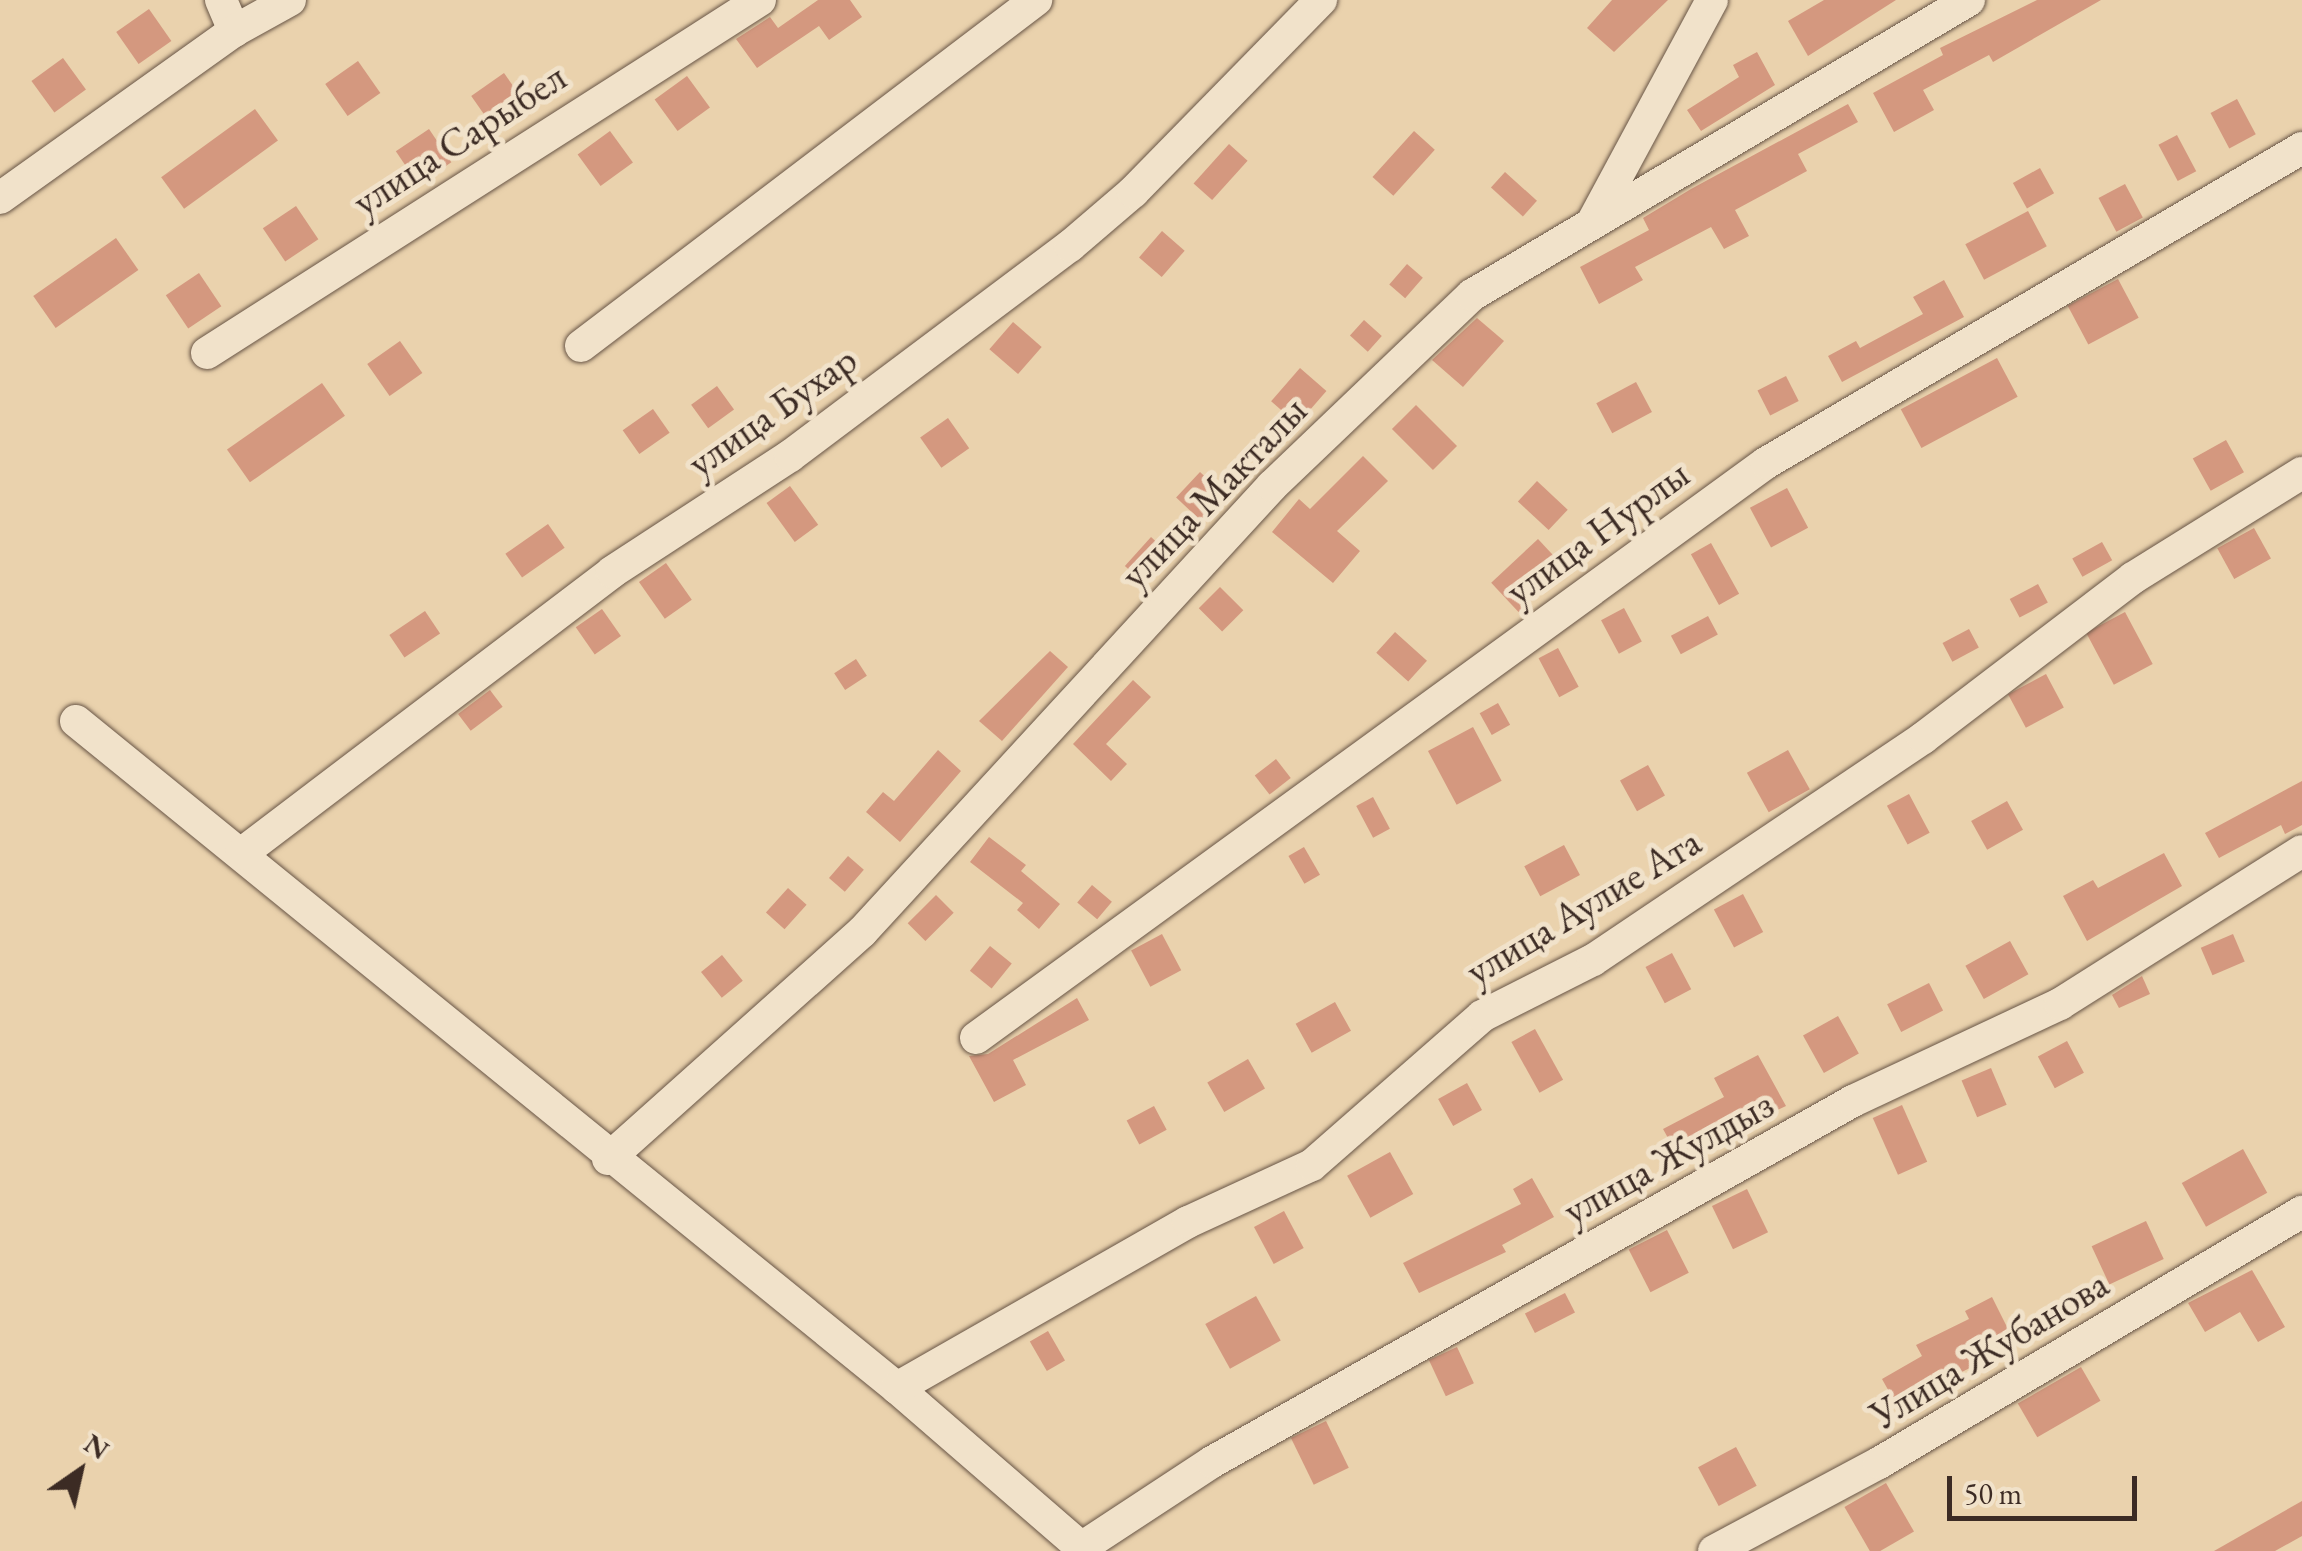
<!DOCTYPE html>
<html>
<head>
<meta charset="utf-8">
<style>
	body { margin:0 }
	#map { position:relative; width:2302px; height:1551px; overflow:hidden; background:#ead2ad; font-family:"EB Garamond",serif }
	div>[style] { position:absolute }
	[style*='--x'] { left:calc(var(--x)*1px); top:calc(var(--y)*1px); width:calc(var(--w)*1px); rotate:calc(var(--a)*1deg) }
	.building>* { inset:0; background:#d4987f; transform-origin:0 0 }
	.roads { filter:drop-shadow(0 0 2px #685546) drop-shadow(0 0 2px #685546) }
	.minor>* { height:32px; margin:-16px; padding:0 16px; transform-origin:16px; border-radius:16px; background:#f1e2ca }
	span { translate:-50% -50%; white-space:nowrap; text-align:center; line-height:1.15; -webkit-text-stroke:10px #f1e2ca; paint-order:stroke }
	.street-label { font-size:40px; color:#3c2b24 }
	.north { position:absolute; left:30px; top:1421px; width:100px; height:100px; -webkit-text-stroke:8px #f1e2ca; paint-order:stroke; rotate:34deg; font-size:28px; font-weight:700; line-height:40px; text-align:center; color:#3c2b24 }
	.north::after { content:''; display:block; margin:auto; width:35px; height:45px; background:#3c2b24; clip-path:polygon(50% 0,100% 100%,50% 72%,0 100%) }
	.scale { position:absolute; left:1947px; top:1476px; width:190px; height:45px; box-sizing:border-box; border:5px solid #3c2b24; border-top:0; padding-left:12px; font-size:30px; line-height:35px; white-space:nowrap; color:#3c2b24; -webkit-text-stroke:8px #f1e2ca; paint-order:stroke }
</style>
</head>
<body>
<div id="map">
	<div class="building">
		<div style="clip-path:polygon(818px 0,850px 0,862px 17px,829px 40px,819px 26px,757px 68px,736px 39px,770px 17px,778px 28px)"></div>
		<div style="clip-path:polygon(1612px 0,1668px 0,1614px 52px,1587px 28px)"></div>
		<div style="clip-path:polygon(1824px 0,1896px 0,1808px 56px,1788px 21px)"></div>
		<div style="clip-path:polygon(2037px 0,2101px 0,1993px 62px,1989px 55px,1923px 90px,1934px 110px,1894px 132px,1873px 93px,1943px 55px,1940px 48px)"></div>
		<div style="left:149px;top:9px;width:39px;height:40px;rotate:55deg"></div>
		<div style="clip-path:polygon(1757px 52px,1775px 85px,1701px 131px,1687px 110px,1739px 77px,1733px 65px)"></div>
		<div style="left:63px;top:58px;width:39px;height:39px;rotate:54deg"></div>
		<div style="left:358px;top:61px;width:39px;height:40px;rotate:55deg"></div>
		<div style="left:504px;top:73px;width:39px;height:40px;rotate:55deg"></div>
		<div style="left:687px;top:76px;width:39px;height:40px;rotate:54deg"></div>
		<div style="left:2237px;top:99px;width:40px;height:30px;rotate:62deg"></div>
		<div style="clip-path:polygon(1848px 104px,1858px 122px,1798px 154px,1807px 171px,1735px 210px,1749px 236px,1724px 249px,1711px 227px,1635px 267px,1643px 280px,1599px 304px,1580px 267px,1649px 230px,1643px 218px,1691px 189px)"></div>
		<div style="left:255px;top:109px;width:39px;height:116px;rotate:54deg"></div>
		<div style="left:429px;top:129px;width:40px;height:40px;rotate:56deg"></div>
		<div style="left:610px;top:131px;width:39px;height:40px;rotate:54deg"></div>
		<div style="left:1414px;top:131px;width:28px;height:62px;rotate:42deg"></div>
		<div style="left:2177px;top:135px;width:41px;height:21px;rotate:62deg"></div>
		<div style="left:1229px;top:144px;width:25px;height:53px;rotate:42deg"></div>
		<div style="left:2040px;top:168px;width:29px;height:31px;rotate:61deg"></div>
		<div style="left:1505px;top:172px;width:43px;height:21px;rotate:42deg"></div>
		<div style="left:2125px;top:184px;width:38px;height:30px;rotate:62deg"></div>
		<div style="left:296px;top:206px;width:40px;height:40px;rotate:56deg"></div>
		<div style="left:2028px;top:211px;width:40px;height:71px;rotate:62deg"></div>
		<div style="left:1162px;top:231px;width:30px;height:35px;rotate:41deg"></div>
		<div style="left:116px;top:238px;width:39px;height:101px;rotate:55deg"></div>
		<div style="left:1407px;top:264px;width:21px;height:27px;rotate:41deg"></div>
		<div style="left:199px;top:273px;width:40px;height:40px;rotate:56deg"></div>
		<div style="left:2118px;top:279px;width:44px;height:57px;rotate:62deg"></div>
		<div style="clip-path:polygon(1944px 280px,1964px 317px,1842px 382px,1828px 356px,1856px 341px,1860px 348px,1923px 314px,1913px 297px)"></div>
		<div style="clip-path:polygon(1477px 318px,1504px 341px,1463px 387px,1432px 360px)"></div>
		<div style="left:1364px;top:320px;width:24px;height:21px;rotate:42deg"></div>
		<div style="left:1013px;top:322px;width:38px;height:36px;rotate:41deg"></div>
		<div style="left:400px;top:341px;width:39px;height:40px;rotate:55deg"></div>
		<div style="left:1997px;top:358px;width:44px;height:109px;rotate:62deg"></div>
		<div style="left:1300px;top:368px;width:35px;height:44px;rotate:41deg"></div>
		<div style="left:1786px;top:376px;width:28px;height:32px;rotate:63deg"></div>
		<div style="left:1636px;top:382px;width:34px;height:45px;rotate:62deg"></div>
		<div style="left:322px;top:383px;width:40px;height:116px;rotate:55deg"></div>
		<div style="left:717px;top:386px;width:29px;height:32px;rotate:54deg"></div>
		<div style="left:1416px;top:405px;width:58px;height:34px;rotate:45deg"></div>
		<div style="left:653px;top:409px;width:29px;height:37px;rotate:55deg"></div>
		<div style="left:948px;top:418px;width:37px;height:34px;rotate:55deg"></div>
		<div style="left:2226px;top:440px;width:37px;height:38px;rotate:61deg"></div>
		<div style="clip-path:polygon(1363px 456px,1388px 481px,1337px 531px,1360px 551px,1333px 583px,1272px 532px,1299px 499px,1310px 509px)"></div>
		<div style="left:1200px;top:472px;width:35px;height:35px;rotate:43deg"></div>
		<div style="left:1537px;top:481px;width:42px;height:28px;rotate:43deg"></div>
		<div style="left:790px;top:486px;width:48px;height:29px;rotate:54deg"></div>
		<div style="left:1787px;top:488px;width:45px;height:42px;rotate:62deg"></div>
		<div style="left:548px;top:524px;width:29px;height:52px;rotate:55deg"></div>
		<div style="left:2254px;top:528px;width:35px;height:42px;rotate:61deg"></div>
		<div style="left:1151px;top:537px;width:25px;height:39px;rotate:42deg"></div>
		<div style="left:1538px;top:539px;width:40px;height:64px;rotate:47deg"></div>
		<div style="left:2102px;top:542px;width:21px;height:34px;rotate:61deg"></div>
		<div style="left:1711px;top:543px;width:58px;height:23px;rotate:61deg"></div>
		<div style="left:666px;top:563px;width:45px;height:33px;rotate:55deg"></div>
		<div style="left:2038px;top:584px;width:21px;height:32px;rotate:62deg"></div>
		<div style="left:1220px;top:587px;width:33px;height:30px;rotate:45deg"></div>
		<div style="left:1624px;top:608px;width:38px;height:26px;rotate:62deg"></div>
		<div style="left:602px;top:609px;width:33px;height:32px;rotate:55deg"></div>
		<div style="left:425px;top:611px;width:27px;height:43px;rotate:56deg"></div>
		<div style="left:2125px;top:612px;width:59px;height:44px;rotate:62deg"></div>
		<div style="left:1708px;top:616px;width:21px;height:42px;rotate:62deg"></div>
		<div style="left:1969px;top:629px;width:21px;height:30px;rotate:62deg"></div>
		<div style="left:1395px;top:632px;width:43px;height:28px;rotate:42deg"></div>
		<div style="left:1558px;top:648px;width:44px;height:22px;rotate:62deg"></div>
		<div style="clip-path:polygon(1050px 651px,1068px 667px,1002px 741px,979px 721px)"></div>
		<div style="left:856px;top:659px;width:20px;height:26px;rotate:57deg"></div>
		<div style="left:2046px;top:674px;width:38px;height:43px;rotate:62deg"></div>
		<div style="clip-path:polygon(1133px 680px,1151px 697px,1106px 744px,1127px 764px,1111px 781px,1073px 744px)"></div>
		<div style="left:490px;top:690px;width:21px;height:40px;rotate:53deg"></div>
		<div style="left:1498px;top:703px;width:25px;height:21px;rotate:61deg"></div>
		<div style="left:1473px;top:727px;width:61px;height:51px;rotate:62deg"></div>
		<div style="clip-path:polygon(938px 750px,961px 771px,900px 842px,866px 812px,883px 792px,894px 801px)"></div>
		<div style="left:1788px;top:750px;width:45px;height:47px;rotate:61deg"></div>
		<div style="left:1276px;top:759px;width:24px;height:27px;rotate:52deg"></div>
		<div style="left:1648px;top:765px;width:35px;height:32px;rotate:61deg"></div>
		<div style="clip-path:polygon(2302px 781px,2302px 825px,2285px 834px,2281px 825px,2219px 858px,2205px 833px)"></div>
		<div style="left:1909px;top:794px;width:44px;height:25px;rotate:62deg"></div>
		<div style="left:1373px;top:797px;width:36px;height:19px;rotate:62deg"></div>
		<div style="left:2007px;top:801px;width:33px;height:41px;rotate:61deg"></div>
		<div style="clip-path:polygon(989px 837px,1026px 865px,1021px 871px,1060px 904px,1039px 929px,1017px 910px,1023px 903px,970px 862px)"></div>
		<div style="left:1564px;top:845px;width:34px;height:45px;rotate:62deg"></div>
		<div style="left:1304px;top:847px;width:32px;height:18px;rotate:60deg"></div>
		<div style="clip-path:polygon(2164px 853px,2182px 886px,2087px 941px,2063px 896px,2093px 880px,2098px 888px)"></div>
		<div style="left:848px;top:856px;width:21px;height:29px;rotate:41deg"></div>
		<div style="left:1092px;top:885px;width:26px;height:23px;rotate:40deg"></div>
		<div style="left:788px;top:888px;width:25px;height:33px;rotate:42deg"></div>
		<div style="left:1743px;top:894px;width:43px;height:33px;rotate:62deg"></div>
		<div style="left:936px;top:895px;width:25px;height:40px;rotate:45deg"></div>
		<div style="left:1162px;top:934px;width:41px;height:35px;rotate:62deg"></div>
		<div style="left:2233px;top:934px;width:30px;height:35px;rotate:67deg"></div>
		<div style="left:2010px;top:941px;width:38px;height:51px;rotate:61deg"></div>
		<div style="left:990px;top:946px;width:28px;height:32px;rotate:39deg"></div>
		<div style="left:1672px;top:953px;width:41px;height:30px;rotate:62deg"></div>
		<div style="left:722px;top:955px;width:33px;height:27px;rotate:51deg"></div>
		<div style="clip-path:polygon(2142px 976px,2150px 994px,2119px 1008px,2112px 995px)"></div>
		<div style="left:1929px;top:983px;width:31px;height:47px;rotate:63deg"></div>
		<div style="clip-path:polygon(1077px 998px,1089px 1020px,1013px 1060px,1026px 1085px,994px 1102px,969px 1056px,988px 1054px)"></div>
		<div style="left:1335px;top:1002px;width:33px;height:45px;rotate:61deg"></div>
		<div style="left:1838px;top:1016px;width:43px;height:40px;rotate:61deg"></div>
		<div style="left:1535px;top:1029px;width:58px;height:27px;rotate:61deg"></div>
		<div style="left:2067px;top:1041px;width:36px;height:33px;rotate:62deg"></div>
		<div style="clip-path:polygon(1758px 1055px,1786px 1106px,1678px 1156px,1663px 1129px,1724px 1097px,1714px 1078px)"></div>
		<div style="left:1248px;top:1059px;width:34px;height:47px;rotate:60deg"></div>
		<div style="left:1991px;top:1068px;width:40px;height:32px;rotate:67deg"></div>
		<div style="left:1467px;top:1083px;width:31px;height:33px;rotate:61deg"></div>
		<div style="left:1902px;top:1105px;width:62px;height:32px;rotate:66deg"></div>
		<div style="left:1154px;top:1106px;width:27px;height:31px;rotate:62deg"></div>
		<div style="left:2243px;top:1149px;width:50px;height:70px;rotate:61deg"></div>
		<div style="left:1390px;top:1152px;width:48px;height:49px;rotate:61deg"></div>
		<div style="clip-path:polygon(1532px 1178px,1554px 1217px,1502px 1245px,1506px 1252px,1419px 1293px,1403px 1263px,1521px 1204px,1513px 1189px)"></div>
		<div style="left:1747px;top:1189px;width:48px;height:39px;rotate:64deg"></div>
		<div style="left:1284px;top:1211px;width:42px;height:34px;rotate:62deg"></div>
		<div style="left:2146px;top:1221px;width:42px;height:60px;rotate:65deg"></div>
		<div style="left:1667px;top:1230px;width:48px;height:43px;rotate:63deg"></div>
		<div style="clip-path:polygon(2252px 1270px,2285px 1327px,2258px 1342px,2240px 1312px,2205px 1332px,2188px 1303px)"></div>
		<div style="left:1565px;top:1293px;width:22px;height:45px;rotate:63deg"></div>
		<div style="left:1256px;top:1296px;width:51px;height:58px;rotate:61deg"></div>
		<div style="clip-path:polygon(1992px 1297px,2011px 1335px,1967px 1357px,1972px 1367px,1896px 1404px,1882px 1379px,1922px 1356px,1916px 1345px,1969px 1319px,1965px 1311px)"></div>
		<div style="left:1048px;top:1331px;width:34px;height:21px;rotate:60deg"></div>
		<div style="left:1457px;top:1347px;width:40px;height:31px;rotate:65deg"></div>
		<div style="left:2081px;top:1367px;width:39px;height:73px;rotate:60deg"></div>
		<div style="left:1326px;top:1421px;width:52px;height:39px;rotate:64deg"></div>
		<div style="left:1736px;top:1447px;width:44px;height:43px;rotate:62deg"></div>
		<div style="left:1886px;top:1483px;width:56px;height:48px;rotate:60deg"></div>
		<div style="clip-path:polygon(2302px 1501px,2302px 1536px,2275px 1551px,2214px 1551px)"></div>
	</div>
	<div class="roads">
		<div class="minor">
			<div style="--x:221;--y:0;--w:34;--a:67"></div>
			<div style="--x:0;--y:198;--w:287;--a:-35.5"></div>
			<div style="--x:234;--y:31;--w:64;--a:-29"></div>
			<div style="--x:1592;--y:223;--w:253;--a:-61.7"></div>
			<div style="--x:581;--y:346;--w:572;--a:-37.25"></div>
			<div style="--x:207;--y:353;--w:656;--a:-32.55"></div>
			<div style="--x:76;--y:721;--w:1058;--a:39.09"></div>
			<div style="--x:897;--y:1388;--w:249;--a:40.9"></div>
			<div style="--x:241;--y:854;--w:466;--a:-37.2"></div>
			<div style="--x:612;--y:572;--w:212;--a:-33.1"></div>
			<div style="--x:790;--y:456;--w:350;--a:-36.9"></div>
			<div style="--x:1070;--y:246;--w:83;--a:-40.6"></div>
			<div style="--x:1133;--y:192;--w:269;--a:-45.6"></div>
			<div style="--x:976;--y:1038;--w:977;--a:-36.05"></div>
			<div style="--x:1766;--y:463;--w:622;--a:-30.44"></div>
			<div style="--x:608;--y:1159;--w:341;--a:-41.8"></div>
			<div style="--x:862;--y:932;--w:606;--a:-47.41"></div>
			<div style="--x:1272;--y:486;--w:277;--a:-43.7"></div>
			<div style="--x:1472;--y:295;--w:578;--a:-30.69"></div>
			<div style="--x:897;--y:1388;--w:335;--a:-29.7"></div>
			<div style="--x:1188;--y:1222;--w:136;--a:-24.7"></div>
			<div style="--x:1312;--y:1165;--w:226;--a:-41.2"></div>
			<div style="--x:1482;--y:1016;--w:124;--a:-26.8"></div>
			<div style="--x:1593;--y:960;--w:398;--a:-33.9"></div>
			<div style="--x:1923;--y:738;--w:264;--a:-37.3"></div>
			<div style="--x:2133;--y:578;--w:199;--a:-31.9"></div>
			<div style="--x:1081;--y:1548;--w:157;--a:-33.3"></div>
			<div style="--x:1212;--y:1462;--w:736;--a:-29.39"></div>
			<div style="--x:1853;--y:1101;--w:229;--a:-25.1"></div>
			<div style="--x:2060;--y:1004;--w:286;--a:-32.3"></div>
			<div style="--x:1714;--y:1551;--w:187;--a:-28.1"></div>
			<div style="--x:1879;--y:1463;--w:492;--a:-30.7"></div>
		</div>
	</div>
	<div class="street-label">
		<span style="left:459px;top:139px;rotate:-33deg">улица Сарыбел</span>
		<span style="left:772px;top:411px;rotate:-35deg">улица Бухар</span>
		<span style="left:1213px;top:492px;rotate:-46deg">улица Макталы</span>
		<span style="left:1597px;top:532px;rotate:-36deg">улица Нурлы</span>
		<span style="left:1583px;top:906px;rotate:-31deg">улица Аулие Ата</span>
		<span style="left:1668px;top:1157px;rotate:-29deg">улица Жулдыз</span>
		<span style="left:1989px;top:1349px;rotate:-31deg">Улица Жубанова</span>
	</div>
	<div class="north">N</div>
	<div class="scale">50 m</div>
</div>
</body>
</html>
